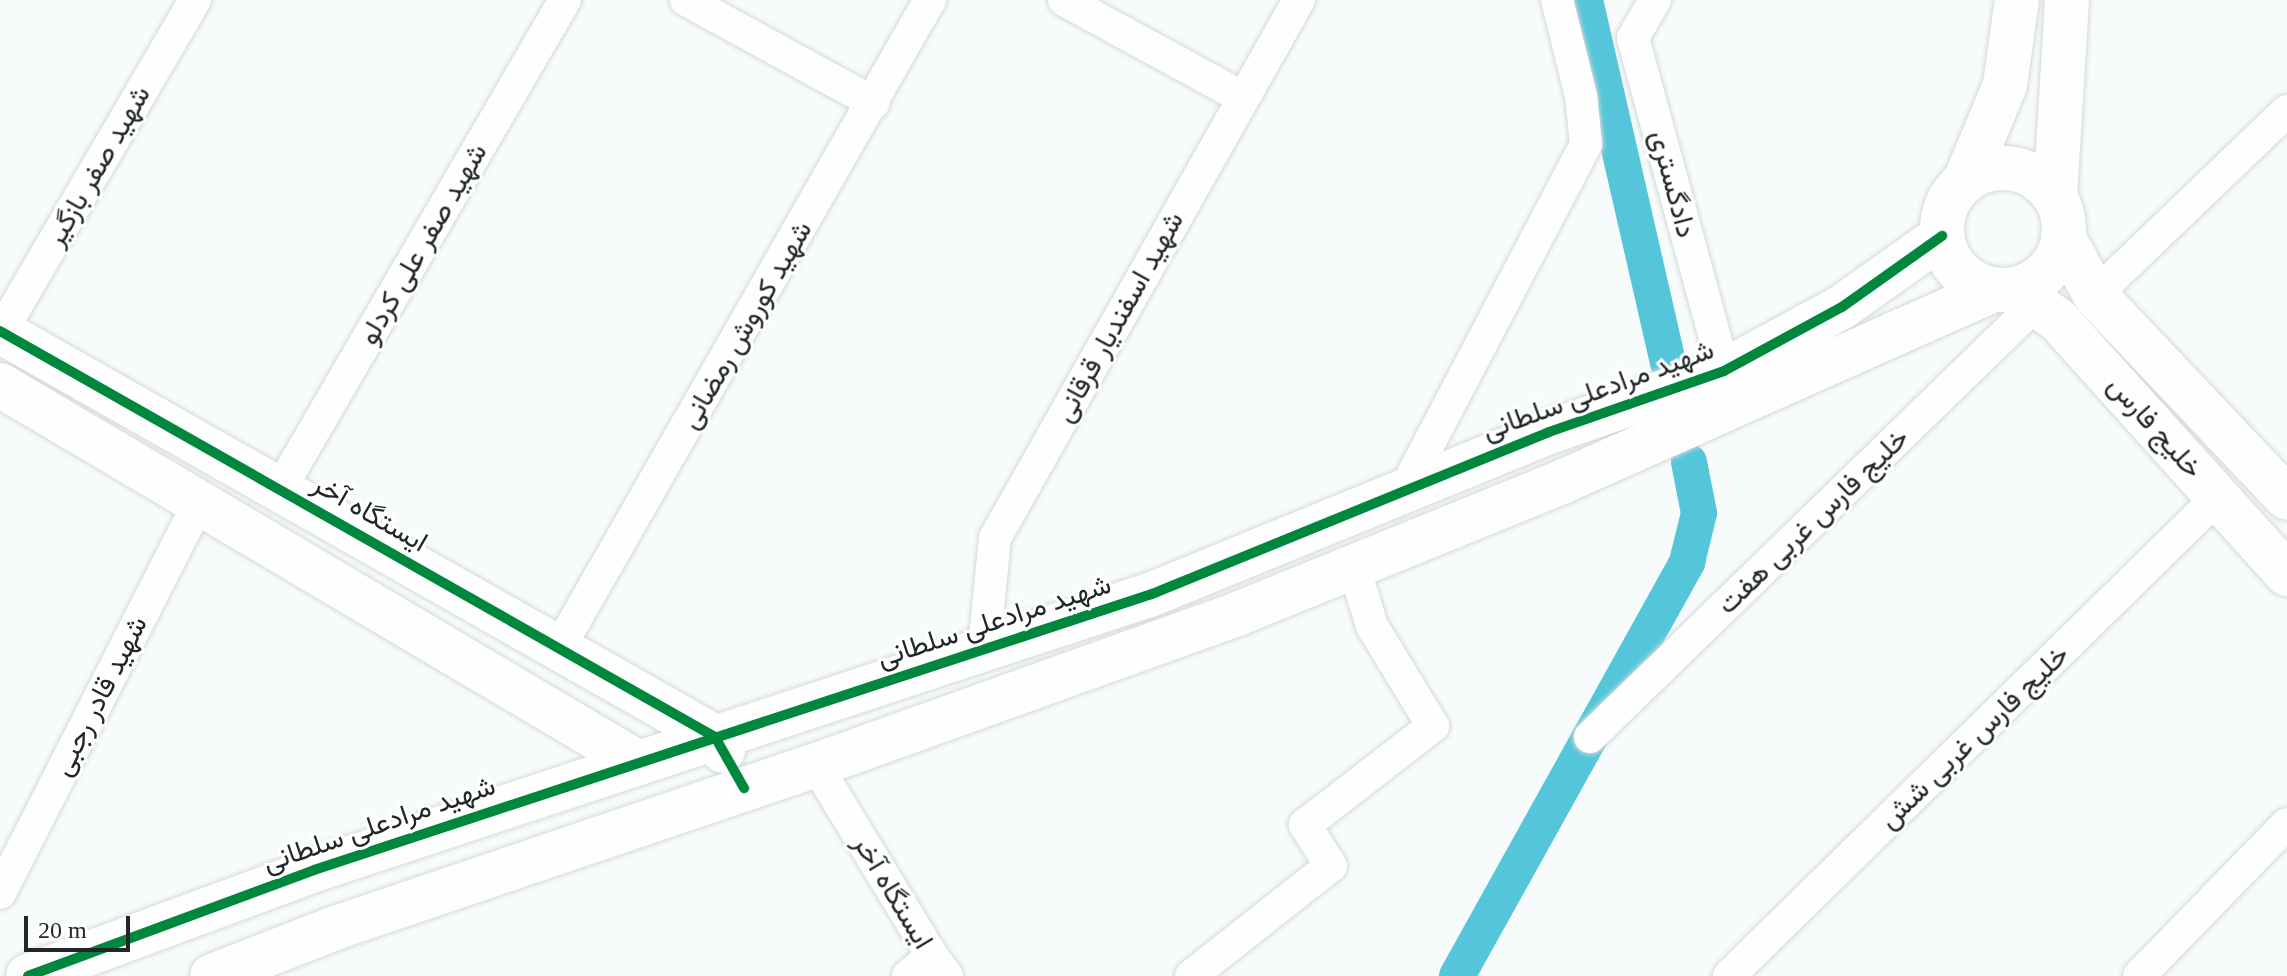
<!DOCTYPE html>
<html>
<head>
<meta charset="utf-8">
<style>
	body { margin:0 }
	#map { position:relative; width:2287px; height:976px; overflow:hidden; background:#f7fbfc; font-family:"Times New Roman",Vazirmatn,serif }
	div>[style] { position:absolute }
	[style*='--x'] { left:calc(var(--x)*1px); top:calc(var(--y)*1px); width:calc(var(--w)*1px); rotate:calc(var(--a)*1deg) }
	.canal>* { height:36px; margin:-18px; padding:0 18px; transform-origin:18px; border-radius:18px; background:#55c6da }
	.roads { filter:drop-shadow(0 0 2px #d3d9d9) drop-shadow(0 0 2px #d3d9d9) }
	.street>* { height:32px; margin:-16px; padding:0 16px; transform-origin:16px; border-radius:16px; background:#fefeff }
	.secondary>* { height:44px; margin:-22px; padding:0 22px; transform-origin:22px; border-radius:22px; background:#fefeff }
	.secondary>.ring { margin:-22px; padding:0; box-sizing:content-box; background:none; border:44px solid #fefeff; border-radius:50% }
	.cycleway>* { height:10px; margin:-5px; padding:0 5px; transform-origin:5px; border-radius:5px; background:#00873e }
	span { translate:-50% -50%; white-space:nowrap; text-align:center; line-height:1.15; -webkit-text-stroke:6px #fff; paint-order:stroke }
	.street-label { font-size:28px; color:#212729 }
	.scale { position:absolute; left:24px; top:916px; width:106px; height:36px; box-sizing:border-box; border:4px solid #212729; border-top:0; padding-left:10px; font-size:24px; line-height:28px; white-space:nowrap; color:#212729; -webkit-text-stroke:6px #fff; paint-order:stroke }
</style>
</head>
<body>
<div id="map">
	<div class="canal">
		<div style="--x:1585;--y:0;--w:372;--a:77.1"></div>
		<div style="--x:1457;--y:976;--w:474;--a:-60.9"></div>
		<div style="--x:1687;--y:562;--w:50;--a:-76.2"></div>
		<div style="--x:1699;--y:513;--w:52;--a:-101.1"></div>
	</div>
	<div class="roads">
		<div class="street">
			<div style="--x:686;--y:0;--w:214;--a:28.7"></div>
			<div style="--x:1064;--y:0;--w:203;--a:28.6"></div>
			<div style="--x:1655;--y:0;--w:44;--a:120.1"></div>
			<div style="--x:1633;--y:38;--w:345;--a:74.7"></div>
			<div style="--x:2095;--y:295;--w:266;--a:-43.8"></div>
			<div style="--x:1;--y:332;--w:385;--a:-59.7"></div>
			<div style="--x:280;--y:489;--w:566;--a:-59.77"></div>
			<div style="--x:1404;--y:491;--w:392;--a:-62.3"></div>
			<div style="--x:1586;--y:144;--w:48;--a:-95.9"></div>
			<div style="--x:1581;--y:96;--w:99;--a:-104"></div>
			<div style="--x:559;--y:648;--w:747;--a:-60.21"></div>
			<div style="--x:984;--y:648;--w:111;--a:-84.3"></div>
			<div style="--x:995;--y:538;--w:618;--a:-60.53"></div>
			<div style="--x:1590;--y:737;--w:622;--a:-44.15"></div>
			<div style="--x:816;--y:765;--w:223;--a:58.7"></div>
			<div style="--x:932;--y:956;--w:25;--a:53"></div>
			<div style="--x:0;--y:893;--w:441;--a:-63"></div>
			<div style="--x:908;--y:976;--w:31;--a:-40"></div>
			<div style="--x:1191;--y:976;--w:178;--a:-38.2"></div>
			<div style="--x:1331;--y:866;--w:49;--a:-122.4"></div>
			<div style="--x:1305;--y:825;--w:162;--a:-37.7"></div>
			<div style="--x:1433;--y:726;--w:117;--a:-121.4"></div>
			<div style="--x:1372;--y:626;--w:62;--a:-107"></div>
			<div style="--x:1729;--y:976;--w:685;--a:-44.41"></div>
			<div style="--x:2139;--y:976;--w:212;--a:-45.8"></div>
		</div>
		<div class="secondary">
			<div class="ring" style="left:1942px;top:168px;width:78px;height:78px"></div>
			<div style="--x:1965;--y:181;--w:104;--a:-67.4"></div>
			<div style="--x:2005;--y:85;--w:86;--a:-82"></div>
			<div style="--x:2055;--y:197;--w:197;--a:-86.5"></div>
			<div style="--x:2063;--y:237;--w:66;--a:61.1"></div>
			<div style="--x:2095;--y:295;--w:279;--a:46.6"></div>
			<div style="--x:2015;--y:290;--w:52;--a:34.9"></div>
			<div style="--x:2058;--y:320;--w:342;--a:48"></div>
			<div style="--x:0;--y:331;--w:822;--a:29.59"></div>
			<div style="--x:715;--y:737;--w:16;--a:60"></div>
			<div style="--x:0;--y:385;--w:742;--a:30.61"></div>
			<div style="--x:28;--y:976;--w:305;--a:-20.3"></div>
			<div style="--x:314;--y:870;--w:882;--a:-18.23"></div>
			<div style="--x:1152;--y:594;--w:429;--a:-22.2"></div>
			<div style="--x:1549;--y:432;--w:185;--a:-19.2"></div>
			<div style="--x:1724;--y:371;--w:134;--a:-28.5"></div>
			<div style="--x:1842;--y:307;--w:123;--a:-35.4"></div>
			<div style="--x:212;--y:976;--w:135;--a:-21.3"></div>
			<div style="--x:338;--y:927;--w:505;--a:-18.72"></div>
			<div style="--x:816;--y:765;--w:447;--a:-19.7"></div>
			<div style="--x:1237;--y:614;--w:351;--a:-22.1"></div>
			<div style="--x:1562;--y:482;--w:473;--a:-24"></div>
		</div>
	</div>
	<div class="cycleway">
		<div style="--x:0;--y:331;--w:822;--a:29.59"></div>
		<div style="--x:715;--y:737;--w:59;--a:60.4"></div>
		<div style="--x:28;--y:976;--w:305;--a:-20.3"></div>
		<div style="--x:314;--y:870;--w:882;--a:-18.23"></div>
		<div style="--x:1152;--y:594;--w:429;--a:-22.2"></div>
		<div style="--x:1549;--y:432;--w:185;--a:-19.2"></div>
		<div style="--x:1724;--y:371;--w:134;--a:-28.5"></div>
		<div style="--x:1842;--y:307;--w:123;--a:-35.4"></div>
	</div>
	<div class="street-label">
		<span style="left:98px;top:166px;rotate:-60deg">شهید صفر بازگیر</span>
		<span style="left:1673px;top:184px;rotate:75deg">دادگستری</span>
		<span style="left:423px;top:244px;rotate:-60deg">شهید صفر علی کردلو</span>
		<span style="left:1119px;top:317px;rotate:-61deg">شهید اسفندیار قرقانی</span>
		<span style="left:746px;top:325px;rotate:-60deg">شهید کوروش رمضانی</span>
		<span style="left:1598px;top:390px;rotate:-20deg">شهید مرادعلی سلطانی</span>
		<span style="left:2155px;top:427px;rotate:48deg">خلیج فارس</span>
		<span style="left:370px;top:513px;rotate:30deg">ایستگاه آخر</span>
		<span style="left:1813px;top:521px;rotate:-44deg">خلیج فارس غربی هفت</span>
		<span style="left:994px;top:621px;rotate:-18deg">شهید مرادعلی سلطانی</span>
		<span style="left:100px;top:696px;rotate:-63deg">شهید قادر رجبی</span>
		<span style="left:1974px;top:737px;rotate:-44deg">خلیج فارس غربی شش</span>
		<span style="left:379px;top:824px;rotate:-19deg">شهید مرادعلی سلطانی</span>
		<span style="left:893px;top:892px;rotate:59deg">ایستگاه آخر</span>
	</div>
	<div class="scale">20 m</div>
</div>
</body>
</html>
